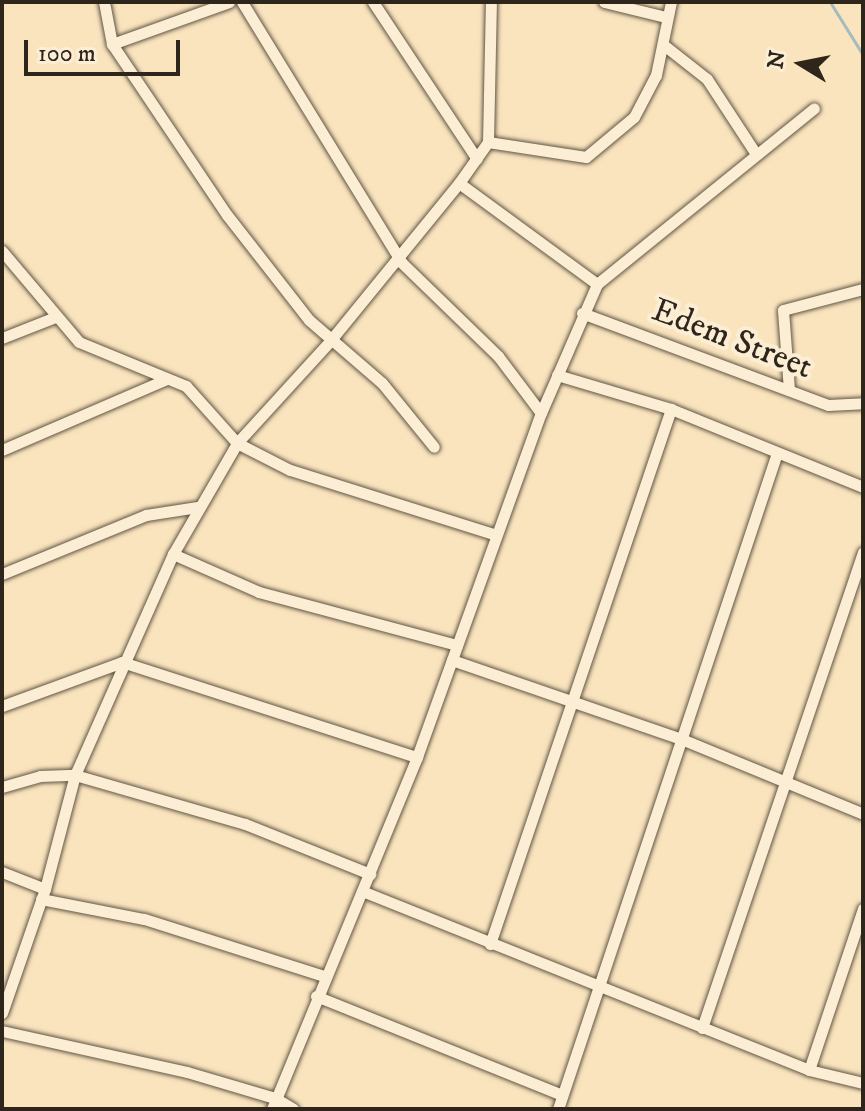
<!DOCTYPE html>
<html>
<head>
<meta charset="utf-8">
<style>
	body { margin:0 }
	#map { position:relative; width:865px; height:1111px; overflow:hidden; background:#fae4be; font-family:"IM FELL DW Pica",serif }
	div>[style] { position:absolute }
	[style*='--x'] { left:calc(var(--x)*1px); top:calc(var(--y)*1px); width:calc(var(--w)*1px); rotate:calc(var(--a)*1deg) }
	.stream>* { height:3px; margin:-1.5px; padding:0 1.5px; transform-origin:1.5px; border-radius:1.5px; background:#a5bbbd }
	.roads { filter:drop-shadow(0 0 2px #615644) drop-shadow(0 0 2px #615644) }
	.street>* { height:11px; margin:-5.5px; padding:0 5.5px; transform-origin:5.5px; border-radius:5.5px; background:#fcedd5 }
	span { translate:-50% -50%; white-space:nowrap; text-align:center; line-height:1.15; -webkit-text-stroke:8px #fcedd5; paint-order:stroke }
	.street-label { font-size:34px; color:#2e261b }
	.frame { position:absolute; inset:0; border:4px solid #2e261b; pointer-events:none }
	.north { position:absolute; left:761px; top:24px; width:80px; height:80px; -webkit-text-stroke:6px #fcedd5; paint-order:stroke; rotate:280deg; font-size:22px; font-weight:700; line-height:32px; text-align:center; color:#2e261b }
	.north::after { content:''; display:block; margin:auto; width:28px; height:36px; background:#2e261b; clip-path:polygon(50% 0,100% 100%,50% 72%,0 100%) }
	.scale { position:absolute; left:24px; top:40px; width:156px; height:36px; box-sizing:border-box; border:4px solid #2e261b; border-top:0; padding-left:10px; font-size:24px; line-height:28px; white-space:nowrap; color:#2e261b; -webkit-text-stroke:6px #fcedd5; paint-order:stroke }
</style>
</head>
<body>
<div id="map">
	<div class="stream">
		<div style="--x:830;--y:2;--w:62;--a:58.1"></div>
	</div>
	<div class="roads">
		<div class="street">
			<div style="--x:104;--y:2;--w:43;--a:79.2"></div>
			<div style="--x:112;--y:44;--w:206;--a:56.1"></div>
			<div style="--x:227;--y:215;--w:133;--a:52"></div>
			<div style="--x:309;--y:320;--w:96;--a:40.8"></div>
			<div style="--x:382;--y:383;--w:82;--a:50.9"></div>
			<div style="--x:242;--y:2;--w:306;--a:58.5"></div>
			<div style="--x:402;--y:263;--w:134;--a:44.1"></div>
			<div style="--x:498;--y:356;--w:71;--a:53"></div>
			<div style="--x:373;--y:2;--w:188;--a:56.5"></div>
			<div style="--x:604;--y:2;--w:64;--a:13.6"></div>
			<div style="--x:112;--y:44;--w:124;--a:-19.7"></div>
			<div style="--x:665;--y:46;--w:53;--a:38.2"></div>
			<div style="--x:707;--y:79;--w:90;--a:56.8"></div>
			<div style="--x:488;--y:142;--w:140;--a:-88.8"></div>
			<div style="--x:459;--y:183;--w:50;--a:-54.7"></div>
			<div style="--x:488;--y:142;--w:99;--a:8.7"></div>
			<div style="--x:586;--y:157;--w:62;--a:-39.8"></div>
			<div style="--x:634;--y:117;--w:47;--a:-62.4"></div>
			<div style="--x:656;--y:75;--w:75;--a:-78.4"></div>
			<div style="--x:2;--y:251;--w:119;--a:49.8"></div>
			<div style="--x:79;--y:342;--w:116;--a:22.4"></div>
			<div style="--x:186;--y:386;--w:76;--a:48.2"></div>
			<div style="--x:237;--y:443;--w:59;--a:27"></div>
			<div style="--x:290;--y:470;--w:216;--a:17.5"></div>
			<div style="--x:582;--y:313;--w:263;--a:20.5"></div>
			<div style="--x:828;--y:405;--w:35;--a:-3"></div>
			<div style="--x:2;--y:338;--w:57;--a:-21.6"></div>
			<div style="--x:557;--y:375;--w:119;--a:16.6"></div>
			<div style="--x:671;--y:409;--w:207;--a:22.1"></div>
			<div style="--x:789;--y:390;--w:80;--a:-94.3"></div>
			<div style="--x:783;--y:310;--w:83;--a:-14.7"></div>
			<div style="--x:2;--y:450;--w:180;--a:-23.3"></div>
			<div style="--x:173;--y:554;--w:94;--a:23.8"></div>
			<div style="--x:259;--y:592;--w:205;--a:15"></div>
			<div style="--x:2;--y:574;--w:156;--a:-22.3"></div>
			<div style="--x:146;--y:515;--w:52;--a:-8.9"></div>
			<div style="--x:452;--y:660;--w:240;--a:19"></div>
			<div style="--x:679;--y:738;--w:199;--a:22.4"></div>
			<div style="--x:2;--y:706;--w:128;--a:-20.1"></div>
			<div style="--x:122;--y:662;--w:310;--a:17.9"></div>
			<div style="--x:2;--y:787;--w:40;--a:-16"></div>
			<div style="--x:40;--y:776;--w:35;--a:-2"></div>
			<div style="--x:75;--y:775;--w:177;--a:16.1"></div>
			<div style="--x:245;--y:824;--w:135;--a:21.8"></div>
			<div style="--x:2;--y:872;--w:46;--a:21.6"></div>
			<div style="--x:362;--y:891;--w:482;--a:21.8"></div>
			<div style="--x:809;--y:1070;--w:56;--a:13.5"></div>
			<div style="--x:41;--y:899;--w:105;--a:11"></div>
			<div style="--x:144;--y:919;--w:189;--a:17.6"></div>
			<div style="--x:490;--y:944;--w:565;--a:-71.31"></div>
			<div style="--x:316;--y:996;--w:265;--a:21.9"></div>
			<div style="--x:2;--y:1013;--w:131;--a:-70.9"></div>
			<div style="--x:45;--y:889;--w:118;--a:-75.3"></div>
			<div style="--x:75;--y:775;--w:242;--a:-66.1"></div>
			<div style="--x:173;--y:554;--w:128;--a:-60"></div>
			<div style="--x:237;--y:443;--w:138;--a:-47.6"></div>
			<div style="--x:330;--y:341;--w:204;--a:-50.8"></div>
			<div style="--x:459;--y:183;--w:171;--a:36.2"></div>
			<div style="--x:702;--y:1028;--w:502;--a:-71.31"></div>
			<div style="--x:2;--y:1031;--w:189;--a:12.5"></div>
			<div style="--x:187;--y:1072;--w:92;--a:16.5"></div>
			<div style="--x:275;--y:1098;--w:21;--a:31"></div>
			<div style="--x:809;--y:1070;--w:170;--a:-71.5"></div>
			<div style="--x:272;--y:1109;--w:381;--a:-67.6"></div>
			<div style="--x:417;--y:757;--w:366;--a:-70.2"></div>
			<div style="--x:541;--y:413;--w:141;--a:-66.5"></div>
			<div style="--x:597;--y:284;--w:279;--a:-39"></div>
			<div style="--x:558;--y:1109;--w:692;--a:-71.54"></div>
		</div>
	</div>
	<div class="street-label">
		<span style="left:732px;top:339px;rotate:21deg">Edem Street</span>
	</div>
	<div class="frame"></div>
	<div class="north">N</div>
	<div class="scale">100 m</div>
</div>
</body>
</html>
